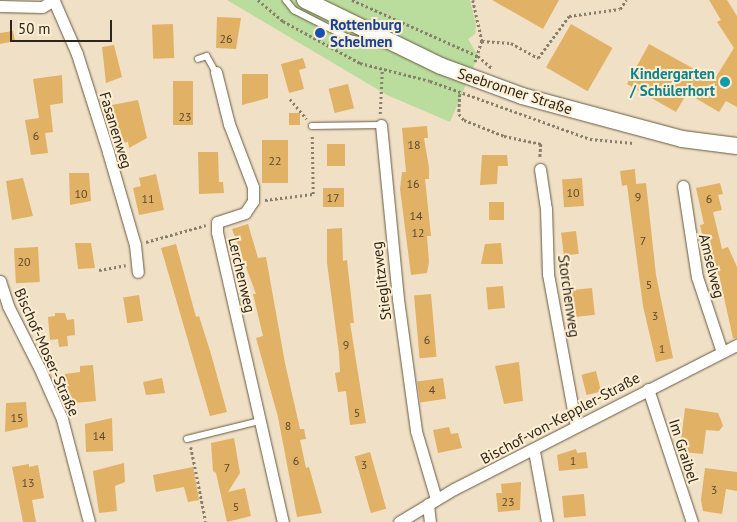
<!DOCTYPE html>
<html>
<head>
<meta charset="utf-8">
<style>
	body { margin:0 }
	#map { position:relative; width:737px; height:522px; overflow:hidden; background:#f0e0c5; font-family:"PT Sans",sans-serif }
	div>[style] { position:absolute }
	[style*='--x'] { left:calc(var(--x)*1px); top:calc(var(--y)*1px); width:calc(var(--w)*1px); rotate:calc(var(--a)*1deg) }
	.green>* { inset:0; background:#badc9d }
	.building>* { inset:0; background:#e1b165; transform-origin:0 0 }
	.path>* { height:2.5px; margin-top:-1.25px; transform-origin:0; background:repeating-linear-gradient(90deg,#887e6c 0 2.5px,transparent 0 5px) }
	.roads { filter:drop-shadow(0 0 1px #675941) drop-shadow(0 0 1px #675941) }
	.lane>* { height:5.5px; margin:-2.75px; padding:0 2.75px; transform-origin:2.75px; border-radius:2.75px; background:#fff }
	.street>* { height:11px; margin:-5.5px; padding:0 5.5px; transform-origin:5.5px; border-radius:5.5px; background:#fff }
	.secondary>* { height:16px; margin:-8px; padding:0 8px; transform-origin:8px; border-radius:8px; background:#fff }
	.dots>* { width:14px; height:14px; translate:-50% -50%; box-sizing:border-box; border:2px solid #fdeed2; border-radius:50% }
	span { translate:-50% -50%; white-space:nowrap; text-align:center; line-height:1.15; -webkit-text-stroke:4px #fdeed2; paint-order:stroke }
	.number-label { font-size:12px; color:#59492e }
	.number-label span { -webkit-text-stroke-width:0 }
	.transit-label { font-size:15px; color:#164399; font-weight:700 }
	.left { translate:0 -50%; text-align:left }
	.culture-label { font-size:15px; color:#0d838f; font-weight:700 }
	.right { translate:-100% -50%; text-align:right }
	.street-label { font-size:15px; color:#2c261c }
	.scale { position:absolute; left:10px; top:20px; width:102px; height:22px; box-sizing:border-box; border:2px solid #2c261c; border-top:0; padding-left:6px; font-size:15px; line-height:18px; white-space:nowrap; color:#2c261c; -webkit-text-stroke:4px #fdeed2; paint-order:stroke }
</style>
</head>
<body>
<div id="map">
	<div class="green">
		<div style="clip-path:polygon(227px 0,470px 0,476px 25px,475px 34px,468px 39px,478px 56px,450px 122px,387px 95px)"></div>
	</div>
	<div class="building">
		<div style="clip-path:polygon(492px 0,559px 0,543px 29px)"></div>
		<div style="clip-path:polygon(709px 0,727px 0,737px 16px,737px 107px,726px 101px,719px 112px,687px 93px,676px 112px,627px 84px,649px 44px,714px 80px,734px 48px,717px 22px,721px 20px)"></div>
		<div style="clip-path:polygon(217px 17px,241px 18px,236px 49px,216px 48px)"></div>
		<div style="left:173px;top:24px;width:34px;height:21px;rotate:88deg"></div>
		<div style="left:571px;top:24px;width:48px;height:50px;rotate:30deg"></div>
		<div style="clip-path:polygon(13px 31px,15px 41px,0 44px,0 33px)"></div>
		<div style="clip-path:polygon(114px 45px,122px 77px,106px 83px,102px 47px)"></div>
		<div style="clip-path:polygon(303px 58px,306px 68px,299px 70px,304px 89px,289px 93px,281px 64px)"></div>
		<div style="clip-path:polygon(242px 74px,268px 74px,268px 98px,242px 105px)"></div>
		<div style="clip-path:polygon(62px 75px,63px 103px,50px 105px,53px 132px,45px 133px,48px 153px,31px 155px,25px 120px,39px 118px,33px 79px)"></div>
		<div style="left:173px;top:81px;width:20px;height:44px"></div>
		<div style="left:348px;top:84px;width:25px;height:20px;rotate:76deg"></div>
		<div style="clip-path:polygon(138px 100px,147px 138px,129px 148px,128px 142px,121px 143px,112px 105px)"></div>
		<div style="left:289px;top:113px;width:11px;height:12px"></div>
		<div style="clip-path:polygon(427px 126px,428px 138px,424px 138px,429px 168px,429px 179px,425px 179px,431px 236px,427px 236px,429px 262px,427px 273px,411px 275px,400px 189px,402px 172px,406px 172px,402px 128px)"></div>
		<div style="left:262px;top:140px;width:26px;height:43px"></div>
		<div style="left:327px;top:144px;width:18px;height:22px"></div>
		<div style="clip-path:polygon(198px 152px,218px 152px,219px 182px,223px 182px,224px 193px,199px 194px)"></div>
		<div style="clip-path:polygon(482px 155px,507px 155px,508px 166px,498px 166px,497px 184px,480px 185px)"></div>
		<div style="clip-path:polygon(635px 169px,636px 184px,646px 183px,656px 275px,673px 358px,656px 362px,643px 306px,627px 185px,622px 186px,620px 171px)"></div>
		<div style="clip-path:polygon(69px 173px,89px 173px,91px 201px,70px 205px)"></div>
		<div style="clip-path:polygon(156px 174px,164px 210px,139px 215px,133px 188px,141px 186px,139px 178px)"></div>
		<div style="clip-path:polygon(23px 178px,33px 216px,12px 220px,6px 181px)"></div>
		<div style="left:582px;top:178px;width:28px;height:20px;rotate:86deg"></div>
		<div style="clip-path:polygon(720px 183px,723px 194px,718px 195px,722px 210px,713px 212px,722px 249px,728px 247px,737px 267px,737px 338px,733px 338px,719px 275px,714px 276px,706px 251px,700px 225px,704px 224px,696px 188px)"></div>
		<div style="left:323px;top:188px;width:21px;height:19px"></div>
		<div style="left:489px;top:202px;width:15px;height:18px"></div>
		<div style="clip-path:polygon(248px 224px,258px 258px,266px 257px,285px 363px,300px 429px,304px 429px,306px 439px,300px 440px,306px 468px,309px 467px,322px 513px,297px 517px,278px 417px,256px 338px,263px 336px,253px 294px,256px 294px,232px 229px)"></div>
		<div style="clip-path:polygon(342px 228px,343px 261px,347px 260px,354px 323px,350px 323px,366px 423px,350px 425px,346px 391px,338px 392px,335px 373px,340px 372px,339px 353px,327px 263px,327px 229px)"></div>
		<div style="left:576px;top:231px;width:23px;height:15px;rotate:83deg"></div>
		<div style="clip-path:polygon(75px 243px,91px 243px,95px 268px,78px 269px)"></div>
		<div style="clip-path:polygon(501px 243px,503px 264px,481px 264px,485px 244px)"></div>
		<div style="clip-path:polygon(176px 244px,196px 317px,199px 316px,211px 354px,227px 412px,210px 416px,161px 248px)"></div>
		<div style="left:38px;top:247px;width:35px;height:24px;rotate:87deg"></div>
		<div style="left:503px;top:286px;width:22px;height:17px;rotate:85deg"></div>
		<div style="left:592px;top:288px;width:27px;height:22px;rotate:84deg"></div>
		<div style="left:431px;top:294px;width:63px;height:17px;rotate:85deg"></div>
		<div style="left:139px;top:295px;width:26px;height:16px;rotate:81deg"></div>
		<div style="clip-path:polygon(55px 313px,65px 313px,67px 320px,74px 319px,75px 335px,67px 336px,68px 346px,59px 347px,58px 339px,50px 340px,48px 317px,55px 316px)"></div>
		<div style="clip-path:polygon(519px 362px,523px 401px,504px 404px,495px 366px)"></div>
		<div style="clip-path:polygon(93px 365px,96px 401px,74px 403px,73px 399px,67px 400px,65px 374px,80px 372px,80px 366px)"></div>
		<div style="left:596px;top:371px;width:21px;height:15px;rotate:76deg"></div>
		<div style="clip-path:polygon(162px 378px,165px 393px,146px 395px,143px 382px)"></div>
		<div style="left:443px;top:378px;width:21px;height:26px;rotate:82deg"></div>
		<div style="clip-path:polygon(26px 402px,28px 427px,5px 432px,6px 403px)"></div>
		<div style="clip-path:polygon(685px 408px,718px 413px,721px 420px,723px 426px,719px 431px,706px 430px,703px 454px,683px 452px,681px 441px)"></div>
		<div style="clip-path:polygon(112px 418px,113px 451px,86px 452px,85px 424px)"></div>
		<div style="clip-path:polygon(449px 427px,451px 434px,458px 433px,462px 448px,438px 453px,433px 430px)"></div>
		<div style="clip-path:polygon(234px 438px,240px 473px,228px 492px,245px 488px,251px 516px,227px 522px,216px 473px,213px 471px,211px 443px)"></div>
		<div style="clip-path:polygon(576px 449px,577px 453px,586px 452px,588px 468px,559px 471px,557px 455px)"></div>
		<div style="left:370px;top:452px;width:59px;height:16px;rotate:74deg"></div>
		<div style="clip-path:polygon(124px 463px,125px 482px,115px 486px,117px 511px,99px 513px,93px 471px)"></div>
		<div style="clip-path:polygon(29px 464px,29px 467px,38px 465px,44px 498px,32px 500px,36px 522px,23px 522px,12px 467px)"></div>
		<div style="clip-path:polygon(193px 467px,199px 500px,188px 502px,184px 487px,156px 492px,153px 475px)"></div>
		<div style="clip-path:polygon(705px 468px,737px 472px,737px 491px,726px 489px,722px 514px,703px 511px,701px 500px)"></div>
		<div style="clip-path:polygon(521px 482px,520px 510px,498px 512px,496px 493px,502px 493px,501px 484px)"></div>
		<div style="left:584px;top:494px;width:22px;height:22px;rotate:85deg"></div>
	</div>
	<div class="path">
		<div style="--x:258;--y:0;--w:33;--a:40"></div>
		<div style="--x:283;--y:21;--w:88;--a:28.6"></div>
		<div style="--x:360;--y:63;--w:72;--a:14.4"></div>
		<div style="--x:430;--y:81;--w:170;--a:19.9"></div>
		<div style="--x:590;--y:139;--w:44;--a:5.2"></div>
		<div style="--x:352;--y:0;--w:138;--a:24"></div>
		<div style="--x:478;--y:56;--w:18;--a:41"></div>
		<div style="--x:473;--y:0;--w:42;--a:77.6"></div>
		<div style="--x:482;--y:41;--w:22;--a:108"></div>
		<div style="--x:482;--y:41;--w:29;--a:4"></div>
		<div style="--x:511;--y:43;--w:31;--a:29"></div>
		<div style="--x:538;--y:58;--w:52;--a:-53.6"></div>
		<div style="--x:569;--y:16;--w:51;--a:-7.8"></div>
		<div style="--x:620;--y:9;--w:11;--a:-56"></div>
		<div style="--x:460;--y:94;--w:20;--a:93"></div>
		<div style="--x:459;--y:114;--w:8;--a:50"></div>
		<div style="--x:464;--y:120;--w:43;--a:21.8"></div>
		<div style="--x:504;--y:136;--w:38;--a:12"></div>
		<div style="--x:541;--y:144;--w:14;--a:94"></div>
		<div style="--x:290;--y:99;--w:26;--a:50"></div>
		<div style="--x:380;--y:114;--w:43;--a:-87.3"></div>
		<div style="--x:265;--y:200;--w:48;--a:-7.1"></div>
		<div style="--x:313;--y:194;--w:59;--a:-91"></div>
		<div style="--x:146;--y:242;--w:62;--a:-15.8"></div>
		<div style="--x:99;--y:270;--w:27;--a:-10"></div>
		<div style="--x:191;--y:447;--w:76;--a:78.7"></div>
	</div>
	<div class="roads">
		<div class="lane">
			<div style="--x:286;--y:0;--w:13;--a:51"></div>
			<div style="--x:294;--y:10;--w:62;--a:27"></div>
			<div style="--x:349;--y:38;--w:38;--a:11"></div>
			<div style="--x:198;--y:59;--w:9;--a:-18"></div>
			<div style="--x:207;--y:56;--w:18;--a:61"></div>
			<div style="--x:312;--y:126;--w:69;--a:-0.8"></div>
			<div style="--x:187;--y:439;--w:75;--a:-13.9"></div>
		</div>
		<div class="street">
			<div style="--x:54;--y:1;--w:58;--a:66.5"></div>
			<div style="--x:77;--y:54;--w:103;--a:72.4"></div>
			<div style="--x:108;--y:152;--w:97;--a:73.8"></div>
			<div style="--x:135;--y:245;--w:27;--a:84"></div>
			<div style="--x:0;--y:6;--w:42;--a:1.4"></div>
			<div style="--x:42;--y:7;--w:14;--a:-30"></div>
			<div style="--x:216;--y:72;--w:54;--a:76"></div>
			<div style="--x:229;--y:124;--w:67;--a:69.1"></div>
			<div style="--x:253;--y:187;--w:14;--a:90"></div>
			<div style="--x:253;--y:201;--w:14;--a:124"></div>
			<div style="--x:245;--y:213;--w:29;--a:162"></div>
			<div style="--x:217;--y:222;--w:10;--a:90"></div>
			<div style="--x:217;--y:232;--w:297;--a:77.2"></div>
			<div style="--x:381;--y:125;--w:175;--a:84.4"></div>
			<div style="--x:398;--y:299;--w:133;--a:82.2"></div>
			<div style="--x:416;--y:431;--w:71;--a:73.6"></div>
			<div style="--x:540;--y:169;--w:40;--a:81.5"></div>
			<div style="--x:546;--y:209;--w:65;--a:88.2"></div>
			<div style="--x:548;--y:274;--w:155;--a:79.6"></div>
			<div style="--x:683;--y:186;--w:92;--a:81.3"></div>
			<div style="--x:697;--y:277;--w:79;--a:71.6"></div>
			<div style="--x:0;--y:281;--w:26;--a:72"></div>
			<div style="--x:8;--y:306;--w:68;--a:63.1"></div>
			<div style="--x:39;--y:367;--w:57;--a:66.1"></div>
			<div style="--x:62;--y:419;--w:106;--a:75.3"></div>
			<div style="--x:648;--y:389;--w:140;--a:71.7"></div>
			<div style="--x:534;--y:451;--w:72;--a:79.6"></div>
			<div style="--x:428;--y:504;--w:18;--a:84"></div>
			<div style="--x:399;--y:522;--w:64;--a:-31"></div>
			<div style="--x:454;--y:489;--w:318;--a:-27"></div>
		</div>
		<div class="secondary">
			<div style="--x:305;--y:0;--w:151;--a:25.9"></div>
			<div style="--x:441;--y:66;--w:86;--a:20.3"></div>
			<div style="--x:522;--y:96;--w:166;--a:15"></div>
			<div style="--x:682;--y:139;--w:55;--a:7.3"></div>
		</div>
	</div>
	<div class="dots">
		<div style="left:320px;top:33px;background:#1a4fb4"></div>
		<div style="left:725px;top:82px;background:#0f9aa8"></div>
	</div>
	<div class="number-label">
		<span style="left:226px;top:39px">26</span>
		<span style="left:185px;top:117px">23</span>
		<span style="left:36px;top:136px">6</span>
		<span style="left:414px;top:145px">18</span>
		<span style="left:275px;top:161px">22</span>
		<span style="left:413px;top:184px">16</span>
		<span style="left:573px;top:193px">10</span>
		<span style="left:81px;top:194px">10</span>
		<span style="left:638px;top:197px">9</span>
		<span style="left:333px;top:198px">17</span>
		<span style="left:148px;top:199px">11</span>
		<span style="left:709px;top:199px">6</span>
		<span style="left:416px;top:216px">14</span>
		<span style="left:418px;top:233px">12</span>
		<span style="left:643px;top:241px">7</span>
		<span style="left:24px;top:262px">20</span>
		<span style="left:649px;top:285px">5</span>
		<span style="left:655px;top:316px">3</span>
		<span style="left:427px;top:340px">6</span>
		<span style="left:346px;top:345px">9</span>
		<span style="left:662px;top:349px">1</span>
		<span style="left:432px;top:390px">4</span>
		<span style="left:357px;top:413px">5</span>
		<span style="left:17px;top:418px">15</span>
		<span style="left:288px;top:426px">8</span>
		<span style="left:99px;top:436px">14</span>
		<span style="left:296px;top:461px">6</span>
		<span style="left:573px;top:461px">1</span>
		<span style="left:364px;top:465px">3</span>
		<span style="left:227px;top:468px">7</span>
		<span style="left:28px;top:483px">13</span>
		<span style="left:714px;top:490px">3</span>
		<span style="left:508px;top:502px">23</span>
		<span style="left:236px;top:507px">5</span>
	</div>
	<div class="transit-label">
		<span class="left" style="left:330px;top:33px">Rottenburg<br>Schelmen</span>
	</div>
	<div class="culture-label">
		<span class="right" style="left:715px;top:82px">Kindergarten<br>/ Schülerhort</span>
	</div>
	<div class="street-label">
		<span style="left:515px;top:91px;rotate:18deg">Seebronner Straße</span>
		<span style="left:116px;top:130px;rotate:73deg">Fasanenweg</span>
		<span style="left:712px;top:266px;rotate:76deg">Amselweg</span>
		<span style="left:242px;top:275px;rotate:77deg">Lerchenweg</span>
		<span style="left:381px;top:281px;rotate:-97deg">Stieglitzweg</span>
		<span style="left:569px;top:296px;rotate:82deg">Storchenweg</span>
		<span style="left:47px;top:352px;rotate:66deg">Bischof-Moser-Straße</span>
		<span style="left:560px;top:418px;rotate:-28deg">Bischof-von-Keppler-Straße</span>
		<span style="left:684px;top:451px;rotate:72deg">Im Graibel</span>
	</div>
	<div class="scale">50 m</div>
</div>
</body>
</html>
